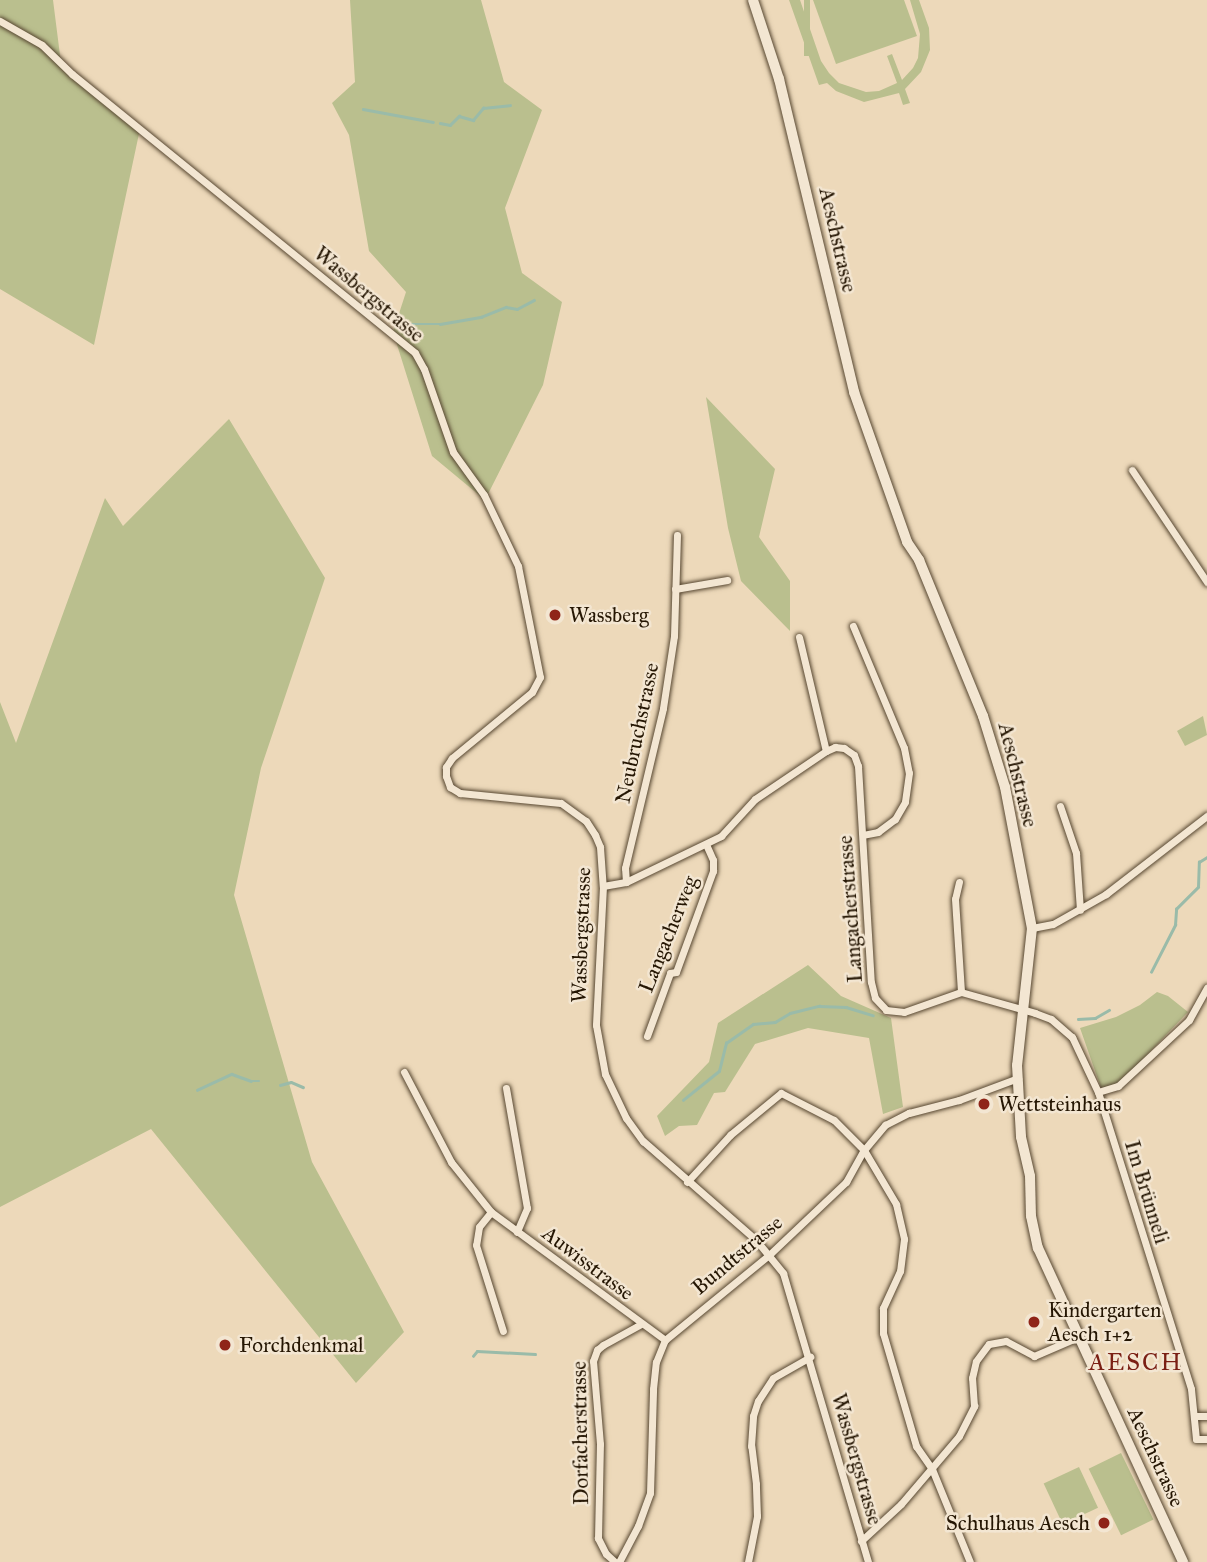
<!DOCTYPE html>
<html>
<head>
<meta charset="utf-8">
<style>
	body { margin:0 }
	#map { position:relative; width:1207px; height:1562px; overflow:hidden; background:#edd9ba; font-family:"IM FELL Great Primer",serif }
	div>[style] { position:absolute }
	[style*='--x'] { left:calc(var(--x)*1px); top:calc(var(--y)*1px); width:calc(var(--w)*1px); rotate:calc(var(--a)*1deg) }
	.green>* { inset:0; background:#babf8e; transform-origin:0 0 }
	.stream>* { height:2.5px; margin:-1.25px; padding:0 1.25px; transform-origin:1.25px; border-radius:1.25px; background:#9abba9 }
	.roads { filter:drop-shadow(0 0 2px #574731) drop-shadow(0 0 2px #574731) }
	.street>* { height:7px; margin:-3.5px; padding:0 3.5px; transform-origin:3.5px; border-radius:3.5px; background:#f3e6d2 }
	.secondary>* { height:10px; margin:-5px; padding:0 5px; transform-origin:5px; border-radius:5px; background:#f3e6d2 }
	.dots>* { width:19px; height:19px; translate:-50% -50%; box-sizing:border-box; border:4px solid #f3e6d2; border-radius:50% }
	span { translate:-50% -50%; white-space:nowrap; text-align:center; line-height:1.15; -webkit-text-stroke:5px #f3e6d2; paint-order:stroke }
	.street-label { font-size:21px; color:#251603 }
	.poi-label { font-size:21px; color:#251603 }
	.left { translate:0 -50%; text-align:left }
	.right { translate:-100% -50%; text-align:right }
	.quarter-label { font-size:24px; color:#7a1f14; letter-spacing:2px }
</style>
</head>
<body>
<div id="map">
	<div class="green">
		<div style="clip-path:polygon(0 0,53px 0,61px 63px,140px 129px,94px 345px,0 289px)"></div>
		<div style="clip-path:polygon(350px 0,481px 0,504px 82px,542px 110px,505px 208px,522px 273px,562px 302px,543px 385px,485px 500px,432px 456px,393px 332px,406px 292px,369px 251px,349px 135px,332px 103px,355px 82px)"></div>
		<div style="clip-path:polygon(789px 0,800px 0,821px 61px,829px 73px,839px 83px,866px 92px,879px 91px,897px 83px,887px 56px,892px 54px,902px 80px,913px 68px,918px 58px,920px 34px,910px 0,919px 0,929px 28px,930px 50px,921px 72px,905px 89px,910px 103px,903px 105px,899px 93px,864px 102px,836px 91px,827px 83px,819px 85px)"></div>
		<div style="left:804px;top:0;width:6px;height:56px"></div>
		<div style="clip-path:polygon(813px 0,904px 0,917px 36px,836px 64px)"></div>
		<div style="clip-path:polygon(706px 397px,775px 469px,759px 537px,790px 581px,790px 631px,741px 581px,728px 528px)"></div>
		<div style="clip-path:polygon(229px 419px,325px 578px,261px 768px,234px 895px,312px 1162px,404px 1332px,356px 1383px,151px 1129px,0 1207px,0 702px,16px 743px,105px 498px,123px 526px)"></div>
		<div style="clip-path:polygon(1203px 716px,1207px 735px,1185px 746px,1177px 731px)"></div>
		<div style="clip-path:polygon(808px 965px,841px 996px,891px 1018px,903px 1107px,883px 1114px,869px 1038px,808px 1028px,755px 1044px,725px 1092px,714px 1093px,697px 1125px,679px 1126px,665px 1136px,657px 1116px,709px 1062px,718px 1023px)"></div>
		<div style="clip-path:polygon(1157px 992px,1168px 996px,1188px 1012px,1120px 1083px,1101px 1088px,1080px 1028px,1116px 1017px,1140px 1005px)"></div>
		<div style="left:1121px;top:1453px;width:74px;height:36px;rotate:64deg"></div>
		<div style="left:1079px;top:1467px;width:45px;height:39px;rotate:65deg"></div>
	</div>
	<div class="stream">
		<div style="--x:363;--y:109;--w:71;--a:10.5"></div>
		<div style="--x:440;--y:123;--w:10;--a:11"></div>
		<div style="--x:450;--y:125;--w:13;--a:-45"></div>
		<div style="--x:459;--y:116;--w:15;--a:16"></div>
		<div style="--x:473;--y:120;--w:16;--a:-50"></div>
		<div style="--x:483;--y:108;--w:27;--a:-6"></div>
		<div style="--x:403;--y:324;--w:37;--a:0"></div>
		<div style="--x:440;--y:324;--w:42;--a:-9.7"></div>
		<div style="--x:481;--y:317;--w:27;--a:-22"></div>
		<div style="--x:506;--y:307;--w:11;--a:10"></div>
		<div style="--x:517;--y:309;--w:19;--a:-28"></div>
		<div style="--x:1151;--y:972;--w:53;--a:-62.9"></div>
		<div style="--x:1175;--y:925;--w:16;--a:-86"></div>
		<div style="--x:1176;--y:909;--w:31;--a:-45"></div>
		<div style="--x:1198;--y:887;--w:25;--a:-88"></div>
		<div style="--x:1199;--y:862;--w:9;--a:-32"></div>
		<div style="--x:1078;--y:1019;--w:17;--a:-3"></div>
		<div style="--x:1095;--y:1018;--w:16;--a:-30"></div>
		<div style="--x:280;--y:1085;--w:11;--a:-15"></div>
		<div style="--x:291;--y:1082;--w:13;--a:23"></div>
		<div style="--x:197;--y:1090;--w:38;--a:-25"></div>
		<div style="--x:232;--y:1074;--w:20;--a:20"></div>
		<div style="--x:251;--y:1081;--w:8;--a:0"></div>
		<div style="--x:683;--y:1100;--w:46;--a:-38.9"></div>
		<div style="--x:719;--y:1071;--w:29;--a:-76"></div>
		<div style="--x:726;--y:1043;--w:33;--a:-35"></div>
		<div style="--x:753;--y:1024;--w:22;--a:-5"></div>
		<div style="--x:775;--y:1022;--w:17;--a:-31"></div>
		<div style="--x:790;--y:1013;--w:30;--a:-14"></div>
		<div style="--x:819;--y:1006;--w:27;--a:2"></div>
		<div style="--x:846;--y:1007;--w:28;--a:17"></div>
		<div style="--x:473;--y:1356;--w:6;--a:-51"></div>
		<div style="--x:477;--y:1351;--w:58;--a:3"></div>
	</div>
	<div class="roads">
		<div class="street">
			<div style="--x:0;--y:21;--w:48;--a:29.7"></div>
			<div style="--x:42;--y:45;--w:42;--a:44"></div>
			<div style="--x:72;--y:74;--w:442;--a:39.1"></div>
			<div style="--x:415;--y:353;--w:18;--a:61"></div>
			<div style="--x:424;--y:369;--w:88;--a:70.7"></div>
			<div style="--x:453;--y:452;--w:53;--a:54.2"></div>
			<div style="--x:484;--y:495;--w:79;--a:64.4"></div>
			<div style="--x:518;--y:566;--w:113;--a:78.8"></div>
			<div style="--x:540;--y:677;--w:17;--a:118"></div>
			<div style="--x:532;--y:692;--w:104;--a:140.5"></div>
			<div style="--x:452;--y:758;--w:11;--a:124"></div>
			<div style="--x:446;--y:767;--w:9;--a:90"></div>
			<div style="--x:446;--y:776;--w:12;--a:70"></div>
			<div style="--x:450;--y:787;--w:12;--a:31"></div>
			<div style="--x:460;--y:793;--w:101;--a:5.7"></div>
			<div style="--x:561;--y:803;--w:31;--a:36"></div>
			<div style="--x:586;--y:821;--w:17;--a:57"></div>
			<div style="--x:595;--y:835;--w:13;--a:67"></div>
			<div style="--x:600;--y:847;--w:39;--a:86"></div>
			<div style="--x:603;--y:886;--w:139;--a:92.9"></div>
			<div style="--x:596;--y:1025;--w:50;--a:79.6"></div>
			<div style="--x:605;--y:1074;--w:49;--a:64.5"></div>
			<div style="--x:626;--y:1118;--w:29;--a:54"></div>
			<div style="--x:643;--y:1141;--w:150;--a:41.2"></div>
			<div style="--x:756;--y:1240;--w:43;--a:50.7"></div>
			<div style="--x:783;--y:1273;--w:301;--a:73.6"></div>
			<div style="--x:1132;--y:470;--w:135;--a:56.2"></div>
			<div style="--x:675;--y:589;--w:53;--a:-9.8"></div>
			<div style="--x:853;--y:626;--w:132;--a:67.3"></div>
			<div style="--x:904;--y:748;--w:25;--a:79"></div>
			<div style="--x:909;--y:773;--w:29;--a:98"></div>
			<div style="--x:905;--y:802;--w:20;--a:120"></div>
			<div style="--x:895;--y:819;--w:21;--a:143"></div>
			<div style="--x:878;--y:832;--w:15;--a:169"></div>
			<div style="--x:799;--y:637;--w:117;--a:76.7"></div>
			<div style="--x:1060;--y:806;--w:50;--a:71.2"></div>
			<div style="--x:1076;--y:853;--w:57;--a:86"></div>
			<div style="--x:626;--y:882;--w:14;--a:-94"></div>
			<div style="--x:625;--y:868;--w:164;--a:-76.6"></div>
			<div style="--x:663;--y:708;--w:73;--a:-81.3"></div>
			<div style="--x:674;--y:636;--w:101;--a:-88.3"></div>
			<div style="--x:959;--y:882;--w:17;--a:103"></div>
			<div style="--x:955;--y:899;--w:93;--a:86.3"></div>
			<div style="--x:603;--y:886;--w:23;--a:-10"></div>
			<div style="--x:626;--y:882;--w:106;--a:-25.8"></div>
			<div style="--x:721;--y:836;--w:50;--a:-47.4"></div>
			<div style="--x:755;--y:799;--w:86;--a:-34.1"></div>
			<div style="--x:826;--y:751;--w:10;--a:-24"></div>
			<div style="--x:835;--y:747;--w:9;--a:6"></div>
			<div style="--x:844;--y:748;--w:12;--a:35"></div>
			<div style="--x:854;--y:755;--w:12;--a:70"></div>
			<div style="--x:858;--y:766;--w:216;--a:86.6"></div>
			<div style="--x:871;--y:982;--w:16;--a:76"></div>
			<div style="--x:875;--y:998;--w:16;--a:47"></div>
			<div style="--x:886;--y:1010;--w:18;--a:6"></div>
			<div style="--x:904;--y:1012;--w:60;--a:-19.3"></div>
			<div style="--x:961;--y:992;--w:77;--a:15.8"></div>
			<div style="--x:1035;--y:1013;--w:17;--a:21"></div>
			<div style="--x:1051;--y:1019;--w:28;--a:41"></div>
			<div style="--x:1072;--y:1037;--w:61;--a:64.7"></div>
			<div style="--x:1098;--y:1092;--w:311;--a:72.6"></div>
			<div style="--x:1191;--y:1389;--w:50;--a:84.3"></div>
			<div style="--x:1196;--y:1439;--w:11;--a:0"></div>
			<div style="--x:1032;--y:928;--w:21;--a:-11"></div>
			<div style="--x:1053;--y:924;--w:61;--a:-29.5"></div>
			<div style="--x:1106;--y:894;--w:128;--a:-37.7"></div>
			<div style="--x:647;--y:1036;--w:67;--a:-69.9"></div>
			<div style="--x:670;--y:973;--w:6;--a:-9"></div>
			<div style="--x:676;--y:972;--w:108;--a:-69.9"></div>
			<div style="--x:713;--y:871;--w:11;--a:-90"></div>
			<div style="--x:713;--y:860;--w:17;--a:-114"></div>
			<div style="--x:404;--y:1072;--w:102;--a:62.4"></div>
			<div style="--x:451;--y:1162;--w:64;--a:51.3"></div>
			<div style="--x:491;--y:1212;--w:216;--a:36.3"></div>
			<div style="--x:506;--y:1088;--w:122;--a:80.1"></div>
			<div style="--x:527;--y:1208;--w:26;--a:113"></div>
			<div style="--x:1098;--y:1092;--w:21;--a:-17"></div>
			<div style="--x:1118;--y:1086;--w:97;--a:-42.9"></div>
			<div style="--x:1189;--y:1020;--w:37;--a:-61"></div>
			<div style="--x:687;--y:1182;--w:64;--a:-47.5"></div>
			<div style="--x:730;--y:1135;--w:66;--a:-39.5"></div>
			<div style="--x:781;--y:1093;--w:59;--a:27"></div>
			<div style="--x:834;--y:1120;--w:42;--a:45"></div>
			<div style="--x:864;--y:1150;--w:63;--a:59.3"></div>
			<div style="--x:896;--y:1204;--w:36;--a:77"></div>
			<div style="--x:904;--y:1239;--w:32;--a:97"></div>
			<div style="--x:900;--y:1271;--w:41;--a:114.7"></div>
			<div style="--x:883;--y:1308;--w:25;--a:90"></div>
			<div style="--x:883;--y:1333;--w:118;--a:73.7"></div>
			<div style="--x:916;--y:1446;--w:28;--a:55"></div>
			<div style="--x:932;--y:1469;--w:100;--a:67.8"></div>
			<div style="--x:491;--y:1212;--w:19;--a:129"></div>
			<div style="--x:479;--y:1227;--w:18;--a:99"></div>
			<div style="--x:476;--y:1245;--w:90;--a:72.6"></div>
			<div style="--x:1196;--y:1416;--w:11;--a:0"></div>
			<div style="--x:861;--y:1541;--w:54;--a:-42.8"></div>
			<div style="--x:901;--y:1504;--w:89;--a:-49.5"></div>
			<div style="--x:959;--y:1436;--w:34;--a:-63"></div>
			<div style="--x:974;--y:1406;--w:28;--a:-94"></div>
			<div style="--x:972;--y:1378;--w:17;--a:-77"></div>
			<div style="--x:976;--y:1361;--w:21;--a:-53"></div>
			<div style="--x:989;--y:1344;--w:17;--a:-10"></div>
			<div style="--x:1006;--y:1341;--w:32;--a:28"></div>
			<div style="--x:1034;--y:1356;--w:48;--a:-23.4"></div>
			<div style="--x:615;--y:1562;--w:12;--a:-138"></div>
			<div style="--x:606;--y:1554;--w:18;--a:-117"></div>
			<div style="--x:598;--y:1538;--w:94;--a:-88.8"></div>
			<div style="--x:600;--y:1444;--w:83;--a:-94.8"></div>
			<div style="--x:593;--y:1361;--w:12;--a:-70"></div>
			<div style="--x:597;--y:1350;--w:8;--a:-40"></div>
			<div style="--x:603;--y:1345;--w:43;--a:-28.9"></div>
			<div style="--x:619;--y:1562;--w:41;--a:-62.2"></div>
			<div style="--x:638;--y:1526;--w:35;--a:-70"></div>
			<div style="--x:650;--y:1493;--w:104;--a:-88.3"></div>
			<div style="--x:653;--y:1389;--w:27;--a:-84"></div>
			<div style="--x:656;--y:1362;--w:24;--a:-68"></div>
			<div style="--x:665;--y:1340;--w:136;--a:-39.3"></div>
			<div style="--x:770;--y:1254;--w:105;--a:-43.5"></div>
			<div style="--x:846;--y:1182;--w:37;--a:-61"></div>
			<div style="--x:864;--y:1150;--w:33;--a:-50"></div>
			<div style="--x:885;--y:1125;--w:27;--a:-27"></div>
			<div style="--x:909;--y:1113;--w:52;--a:-14.6"></div>
			<div style="--x:959;--y:1100;--w:63;--a:-20.4"></div>
			<div style="--x:748;--y:1562;--w:47;--a:-78.9"></div>
			<div style="--x:757;--y:1516;--w:32;--a:-92"></div>
			<div style="--x:756;--y:1484;--w:38;--a:-97"></div>
			<div style="--x:751;--y:1446;--w:30;--a:-86"></div>
			<div style="--x:753;--y:1416;--w:16;--a:-72"></div>
			<div style="--x:758;--y:1401;--w:27;--a:-57"></div>
			<div style="--x:773;--y:1378;--w:43;--a:-29.6"></div>
		</div>
		<div class="secondary">
			<div style="--x:753;--y:0;--w:83;--a:71.8"></div>
			<div style="--x:779;--y:79;--w:322;--a:76.5"></div>
			<div style="--x:854;--y:392;--w:159;--a:70.5"></div>
			<div style="--x:907;--y:542;--w:22;--a:56"></div>
			<div style="--x:919;--y:560;--w:169;--a:67.7"></div>
			<div style="--x:983;--y:716;--w:74;--a:72.8"></div>
			<div style="--x:1005;--y:787;--w:144;--a:79.2"></div>
			<div style="--x:1032;--y:928;--w:138;--a:96.2"></div>
			<div style="--x:1017;--y:1065;--w:72;--a:86.8"></div>
			<div style="--x:1021;--y:1137;--w:40;--a:77"></div>
			<div style="--x:1030;--y:1176;--w:40;--a:88.6"></div>
			<div style="--x:1031;--y:1216;--w:33;--a:78"></div>
			<div style="--x:1038;--y:1248;--w:346;--a:65.2"></div>
		</div>
	</div>
	<div class="dots">
		<div style="left:555px;top:615px;background:#8f2418"></div>
		<div style="left:984px;top:1104px;background:#8f2418"></div>
		<div style="left:1034px;top:1322px;background:#8f2418"></div>
		<div style="left:225px;top:1345px;background:#8f2418"></div>
		<div style="left:1104px;top:1523px;background:#8f2418"></div>
	</div>
	<div class="street-label">
		<span style="left:838px;top:240px;rotate:77deg">Aeschstrasse</span>
		<span style="left:369px;top:294px;rotate:40deg">Wassbergstrasse</span>
		<span style="left:637px;top:733px;rotate:-78deg">Neubruchstrasse</span>
		<span style="left:1018px;top:775px;rotate:76deg">Aeschstrasse</span>
		<span style="left:850px;top:909px;rotate:-94deg">Langacherstrasse</span>
		<span style="left:668px;top:934px;rotate:-68deg">Langacherweg</span>
		<span style="left:581px;top:935px;rotate:-88deg">Wassbergstrasse</span>
		<span style="left:1147px;top:1192px;rotate:73deg">Im Brünneli</span>
		<span style="left:737px;top:1255px;rotate:-40deg">Bundtstrasse</span>
		<span style="left:588px;top:1263px;rotate:37deg">Auwisstrasse</span>
		<span style="left:580px;top:1433px;rotate:-91deg">Dorfacherstrasse</span>
		<span style="left:1156px;top:1457px;rotate:65deg">Aeschstrasse</span>
		<span style="left:857px;top:1459px;rotate:74deg">Wassbergstrasse</span>
	</div>
	<div class="poi-label">
		<span class="left" style="left:569px;top:615px">Wassberg</span>
		<span class="left" style="left:998px;top:1104px">Wettsteinhaus</span>
		<span class="left" style="left:1048px;top:1322px">Kindergarten<br>Aesch 1+2</span>
		<span class="left" style="left:239px;top:1345px">Forchdenkmal</span>
		<span class="right" style="left:1090px;top:1523px">Schulhaus Aesch</span>
	</div>
	<div class="quarter-label">
		<span style="left:1136px;top:1363px">AESCH</span>
	</div>
</div>
</body>
</html>
